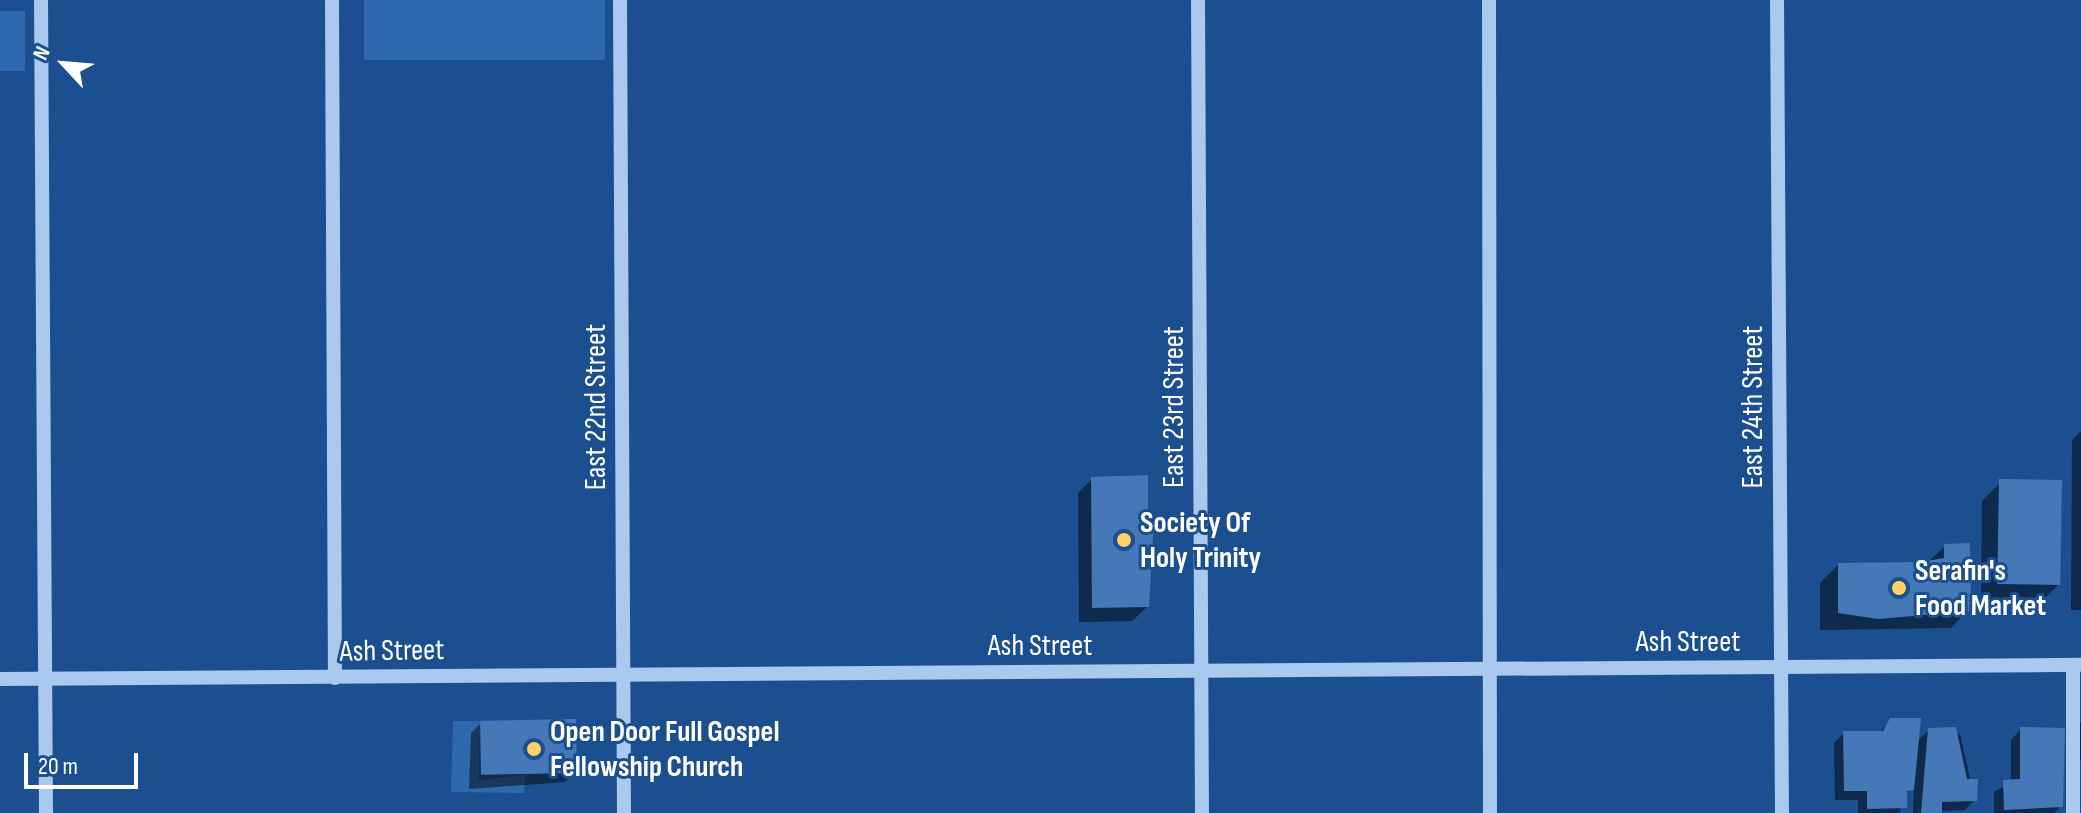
<!DOCTYPE html>
<html>
<head>
<meta charset="utf-8">
<style>
	body { margin:0 }
	#map { position:relative; width:2081px; height:813px; overflow:hidden; background:#1b4f8f; font-family:"Sofia Sans Condensed",sans-serif }
	div>[style] { position:absolute }
	[style*='--x'] { left:calc(var(--x)*1px); top:calc(var(--y)*1px); width:calc(var(--w)*1px); rotate:calc(var(--a)*1deg) }
	.green>* { inset:0; background:#2e69ad; transform-origin:0 0 }
	.shadow>* { inset:0; background:#0007 }
	.building>* { inset:0; background:#4478b7; transform-origin:0 0 }
	.minor>* { height:14px; margin:-7px; padding:0 7px; transform-origin:7px; border-radius:7px; background:#a9c9ee }
	.dots>* { width:22px; height:22px; translate:-50% -50%; box-sizing:border-box; border:4px solid #1b4f8f; border-radius:50% }
	span { translate:-50% -50%; white-space:nowrap; text-align:center; line-height:1.15; -webkit-text-stroke:6px #1b4f8f; paint-order:stroke }
	.street-label { font-size:30px; color:#fff }
	.poi-label { font-size:30px; color:#fff; font-weight:700 }
	.left { translate:0 -50%; text-align:left }
	.north { position:absolute; left:24px; top:24px; width:80px; height:80px; -webkit-text-stroke:6px #1b4f8f; paint-order:stroke; rotate:296deg; font-size:22px; font-weight:700; line-height:32px; text-align:center; color:#fff }
	.north::after { content:''; display:block; margin:auto; width:28px; height:36px; background:#fff; clip-path:polygon(50% 0,100% 100%,50% 72%,0 100%) }
	.scale { position:absolute; left:24px; top:753px; width:114px; height:36px; box-sizing:border-box; border:4px solid #fff; border-top:0; padding-left:10px; font-size:24px; line-height:28px; white-space:nowrap; color:#fff; -webkit-text-stroke:6px #1b4f8f; paint-order:stroke }
</style>
</head>
<body>
<div id="map">
	<div class="green">
		<div style="left:364px;top:0;width:241px;height:60px"></div>
		<div style="left:0;top:11px;width:25px;height:60px"></div>
		<div style="clip-path:polygon(453px 721px,480px 721px,479px 780px,525px 775px,524px 793px,451px 792px)"></div>
	</div>
	<div class="shadow">
		<div style="clip-path:polygon(2081px 431px,2081px 610px,2071px 610px,2072px 440px)"></div>
		<div style="clip-path:polygon(1092px 479px,1147px 607px,1132px 621px,1079px 622px,1078px 493px)"></div>
		<div style="clip-path:polygon(2000px 483px,2059px 584px,2041px 602px,1981px 603px,1982px 501px)"></div>
		<div style="clip-path:polygon(1945px 546px,1969px 610px,1951px 628px,1820px 630px,1820px 583px,1838px 565px,1927px 563px)"></div>
		<div style="clip-path:polygon(1891px 720px,1918px 740px,1929px 730px,1960px 734px,1975px 800px,1965px 810px,1913px 813px,1914px 776px,1899px 813px,1858px 813px,1858px 800px,1835px 800px,1834px 743px,1844px 733px,1879px 733px)"></div>
		<div style="clip-path:polygon(2081px 722px,2081px 760px,2079px 760px,2078px 724px)"></div>
		<div style="clip-path:polygon(481px 723px,575px 772px,565px 782px,469px 789px,471px 733px)"></div>
		<div style="clip-path:polygon(2021px 729px,2061px 806px,2054px 813px,1994px 813px,1994px 792px,2011px 782px,2011px 740px)"></div>
	</div>
	<div class="building">
		<div style="clip-path:polygon(1148px 475px,1148px 520px,1154px 519px,1149px 607px,1092px 608px,1091px 477px)"></div>
		<div style="left:2062px;top:480px;width:105px;height:63px;rotate:91deg"></div>
		<div style="clip-path:polygon(1970px 543px,1971px 611px,1878px 619px,1838px 613px,1838px 563px,1921px 562px,1944px 558px,1944px 544px)"></div>
		<div style="clip-path:polygon(1890px 718px,1921px 718px,1914px 790px,1907px 791px,1907px 808px,1867px 809px,1867px 791px,1844px 791px,1843px 731px,1883px 731px)"></div>
		<div style="left:576px;top:719px;width:54px;height:96px;rotate:89deg"></div>
		<div style="clip-path:polygon(1956px 727px,1967px 779px,1978px 779px,1977px 801px,1942px 802px,1942px 813px,1921px 813px,1928px 728px)"></div>
		<div style="clip-path:polygon(2020px 727px,2065px 728px,2063px 807px,2004px 810px,2003px 780px,2020px 779px)"></div>
	</div>
	<div class="minor">
		<div style="--x:41;--y:0;--w:813;--a:89.65"></div>
		<div style="--x:332;--y:0;--w:678;--a:89.75"></div>
		<div style="--x:620;--y:0;--w:813;--a:89.72"></div>
		<div style="--x:1198;--y:0;--w:813;--a:89.72"></div>
		<div style="--x:1489;--y:0;--w:813;--a:89.93"></div>
		<div style="--x:1777;--y:0;--w:813;--a:89.65"></div>
		<div style="--x:2073;--y:665;--w:148;--a:90"></div>
		<div style="--x:0;--y:679;--w:2081;--a:-0.39"></div>
	</div>
	<div class="dots">
		<div style="left:1124px;top:540px;background:#ffd166"></div>
		<div style="left:1899px;top:588px;background:#ffd166"></div>
		<div style="left:534px;top:749px;background:#ffd166"></div>
	</div>
	<div class="street-label">
		<span style="left:596px;top:407px;rotate:-90deg">East 22nd Street</span>
		<span style="left:1174px;top:407px;rotate:-90deg">East 23rd Street</span>
		<span style="left:1753px;top:407px;rotate:-90deg">East 24th Street</span>
		<span style="left:1688px;top:642px">Ash Street</span>
		<span style="left:1040px;top:646px">Ash Street</span>
		<span style="left:392px;top:651px;rotate:-1deg">Ash Street</span>
	</div>
	<div class="poi-label">
		<span class="left" style="left:1140px;top:540px">Society Of<br>Holy Trinity</span>
		<span class="left" style="left:1915px;top:588px">Serafin's<br>Food Market</span>
		<span class="left" style="left:550px;top:749px">Open Door Full Gospel<br>Fellowship Church</span>
	</div>
	<div class="north">N</div>
	<div class="scale">20 m</div>
</div>
</body>
</html>
